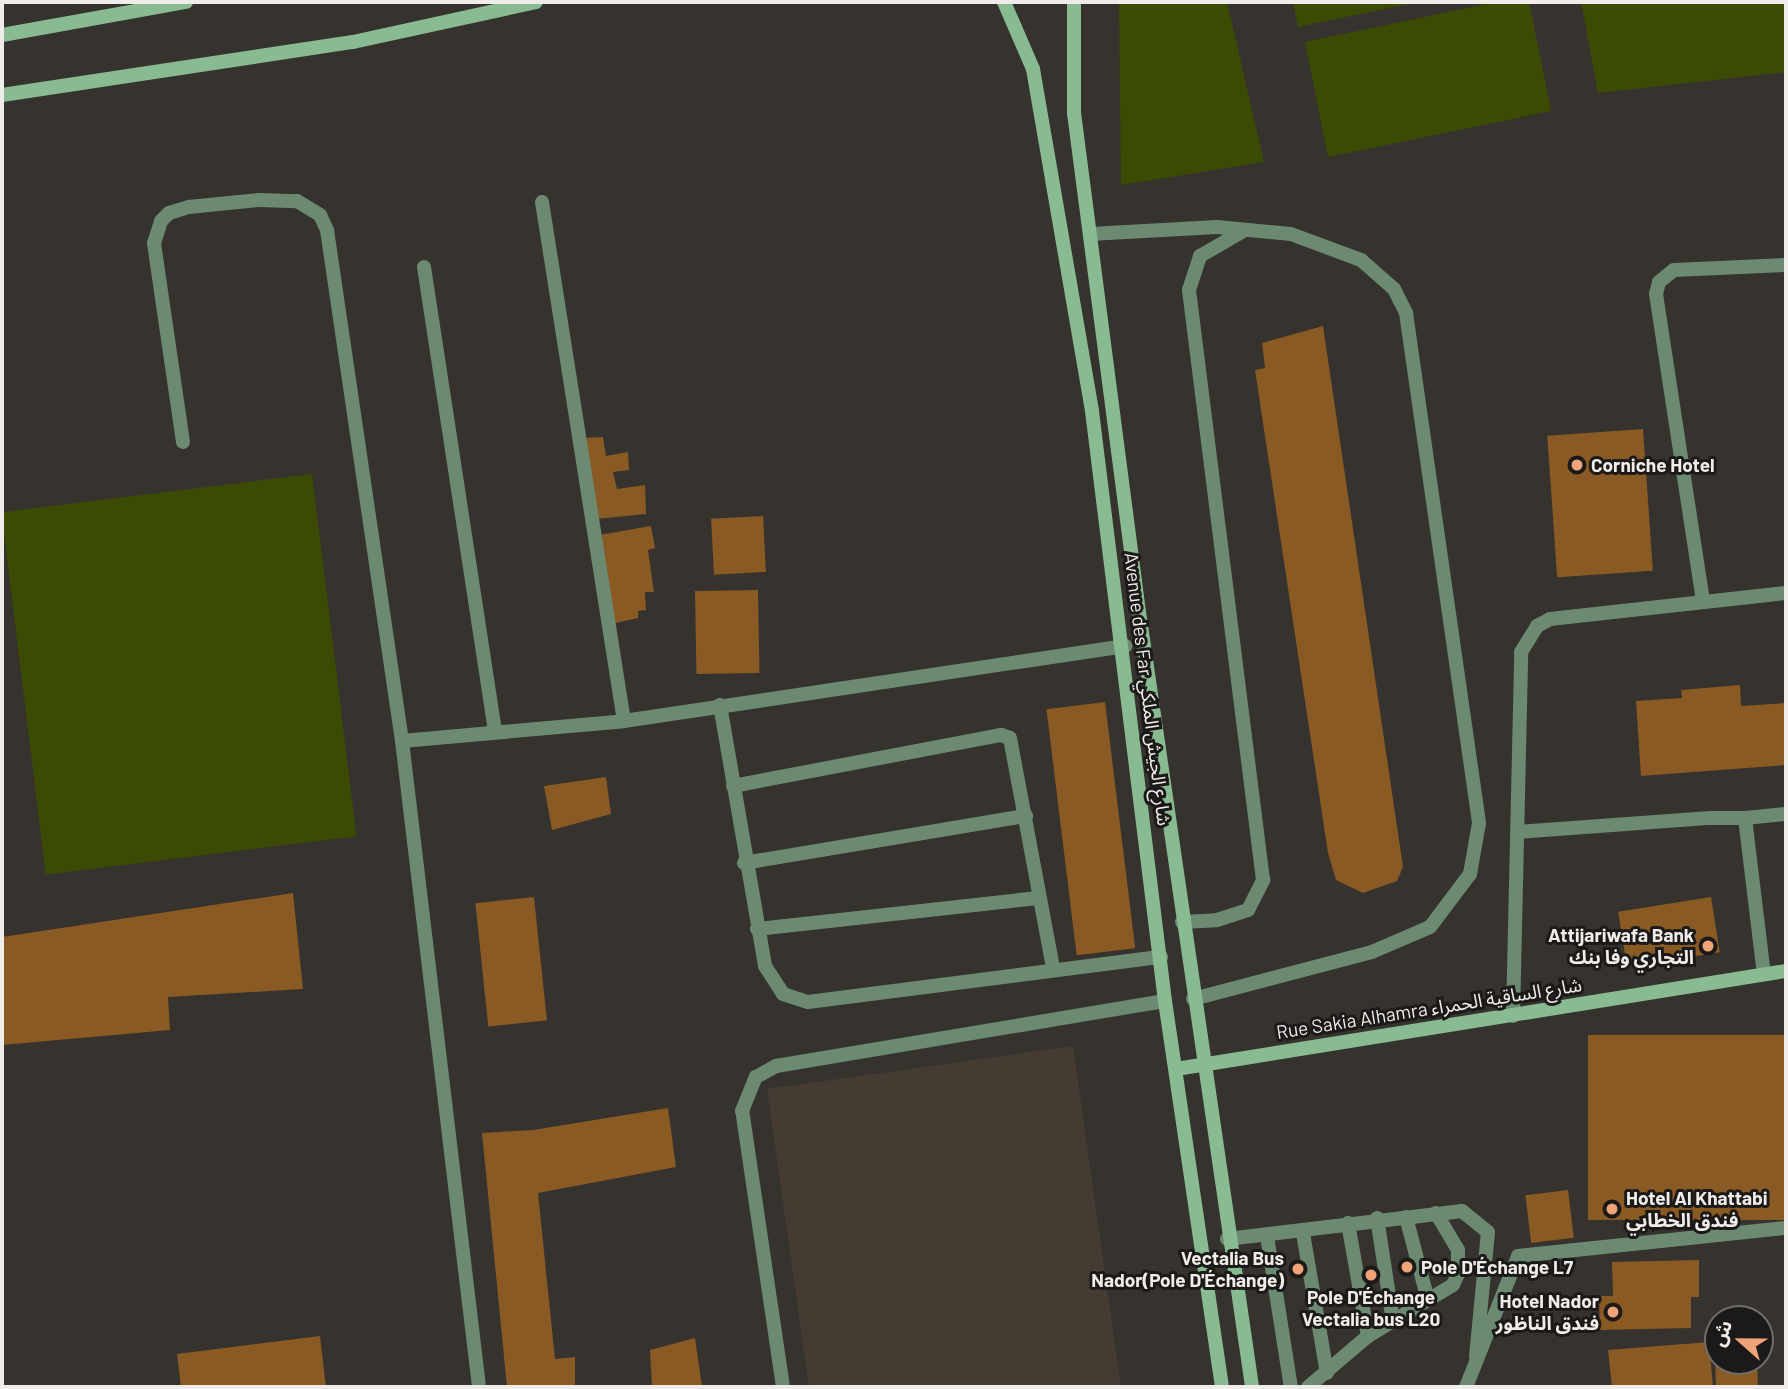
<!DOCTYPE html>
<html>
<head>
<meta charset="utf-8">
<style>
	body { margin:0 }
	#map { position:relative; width:1788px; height:1389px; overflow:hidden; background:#36322e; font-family:Barlow,"Noto Sans Arabic",sans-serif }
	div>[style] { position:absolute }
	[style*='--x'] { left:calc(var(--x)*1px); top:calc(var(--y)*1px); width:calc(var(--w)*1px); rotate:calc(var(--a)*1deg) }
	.built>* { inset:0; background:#443b33; transform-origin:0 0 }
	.green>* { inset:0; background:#3c4b03; transform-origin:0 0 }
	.building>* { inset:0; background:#895a23; transform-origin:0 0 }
	.lane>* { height:14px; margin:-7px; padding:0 7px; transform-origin:7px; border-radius:7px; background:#6b8a71 }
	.street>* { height:14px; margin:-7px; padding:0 7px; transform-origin:7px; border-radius:7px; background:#6b8a71 }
	.secondary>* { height:14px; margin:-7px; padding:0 7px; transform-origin:7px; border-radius:7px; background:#89bb93 }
	.dots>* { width:19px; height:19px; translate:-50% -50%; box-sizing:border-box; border:4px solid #1c1a19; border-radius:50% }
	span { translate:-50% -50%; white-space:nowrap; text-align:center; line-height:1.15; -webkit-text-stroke:6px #1c1a19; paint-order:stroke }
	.poi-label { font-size:19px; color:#efecea; font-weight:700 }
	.left { translate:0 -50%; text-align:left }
	.right { translate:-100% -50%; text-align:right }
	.street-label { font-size:19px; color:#efecea }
	.frame { position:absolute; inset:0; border:4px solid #efecea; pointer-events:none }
	.north { position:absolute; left:1704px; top:1305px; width:70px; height:70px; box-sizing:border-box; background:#1c1a19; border:2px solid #706e6d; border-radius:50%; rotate:291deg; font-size:19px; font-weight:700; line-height:28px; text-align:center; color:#efecea }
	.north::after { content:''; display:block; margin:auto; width:24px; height:32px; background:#efa378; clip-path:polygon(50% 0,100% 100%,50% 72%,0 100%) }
</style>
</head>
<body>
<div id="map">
	<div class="built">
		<div style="left:1073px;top:1046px;width:345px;height:309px;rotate:82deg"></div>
	</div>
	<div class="green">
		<div style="clip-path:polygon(1119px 2px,1227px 2px,1264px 162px,1121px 185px)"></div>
		<div style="clip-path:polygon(1293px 2px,1418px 2px,1298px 27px)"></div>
		<div style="clip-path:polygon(1496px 2px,1529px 2px,1551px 111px,1328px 157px,1305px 42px)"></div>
		<div style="clip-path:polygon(1581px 2px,1786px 2px,1786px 72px,1598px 93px)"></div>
		<div style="left:312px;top:474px;width:365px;height:313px;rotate:83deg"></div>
	</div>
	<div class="building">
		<div style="clip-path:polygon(1323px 326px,1403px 867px,1397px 881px,1363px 893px,1336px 880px,1328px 853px,1255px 370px,1265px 368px,1262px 343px)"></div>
		<div style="left:1643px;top:429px;width:142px;height:96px;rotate:86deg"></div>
		<div style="clip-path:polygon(603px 437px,606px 456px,628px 452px,629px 470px,613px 472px,617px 489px,645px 485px,646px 514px,596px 519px,583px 438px)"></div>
		<div style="left:763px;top:516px;width:56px;height:52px;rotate:87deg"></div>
		<div style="clip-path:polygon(651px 526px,655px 548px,648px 550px,654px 592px,645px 592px,646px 610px,638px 611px,638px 618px,611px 624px,599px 535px)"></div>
		<div style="left:758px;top:590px;width:83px;height:63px;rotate:89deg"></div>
		<div style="clip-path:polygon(1740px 685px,1741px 706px,1786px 703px,1786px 765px,1641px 776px,1636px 701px,1682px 698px,1681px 690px)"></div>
		<div style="left:1105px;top:702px;width:248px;height:59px;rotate:83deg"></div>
		<div style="clip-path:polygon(606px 777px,611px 814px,552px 830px,544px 786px)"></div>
		<div style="clip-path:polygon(293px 893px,303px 989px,168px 997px,170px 1030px,2px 1045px,2px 937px)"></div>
		<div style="left:534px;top:897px;width:124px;height:59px;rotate:84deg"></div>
		<div style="left:1711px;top:897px;width:56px;height:94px;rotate:81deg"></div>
		<div style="left:1786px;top:1035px;width:185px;height:198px;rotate:90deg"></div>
		<div style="clip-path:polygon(668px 1108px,676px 1167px,538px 1193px,555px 1359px,575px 1357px,575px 1387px,507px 1387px,482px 1133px,533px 1130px)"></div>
		<div style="left:1568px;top:1190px;width:48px;height:43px;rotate:83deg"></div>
		<div style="clip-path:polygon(1699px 1260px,1699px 1297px,1691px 1297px,1691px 1328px,1600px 1330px,1599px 1296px,1613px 1296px,1612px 1262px)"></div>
		<div style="clip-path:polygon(1714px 1325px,1718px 1325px,1718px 1361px,1757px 1361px,1758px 1387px,1716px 1387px)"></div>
		<div style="clip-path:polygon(320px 1336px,326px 1387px,181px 1387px,177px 1354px)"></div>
		<div style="clip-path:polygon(695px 1338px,702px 1387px,652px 1387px,650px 1350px)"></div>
		<div style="clip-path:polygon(1709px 1342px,1713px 1387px,1612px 1387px,1608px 1350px)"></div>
	</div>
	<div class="lane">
		<div style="--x:542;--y:202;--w:525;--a:81.02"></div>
		<div style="--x:1090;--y:234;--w:127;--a:-3.2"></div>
		<div style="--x:1217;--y:227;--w:74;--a:5.4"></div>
		<div style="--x:1291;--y:234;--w:75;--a:20.4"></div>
		<div style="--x:1361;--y:260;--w:44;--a:41.3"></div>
		<div style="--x:1394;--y:289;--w:27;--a:63"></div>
		<div style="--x:1406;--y:313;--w:515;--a:81.85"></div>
		<div style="--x:1479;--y:823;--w:52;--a:100"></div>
		<div style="--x:1470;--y:874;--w:66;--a:127"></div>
		<div style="--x:1430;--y:927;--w:63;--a:156.7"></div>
		<div style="--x:1372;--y:952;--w:185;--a:165.3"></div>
		<div style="--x:1656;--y:294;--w:310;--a:81.3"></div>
		<div style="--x:183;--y:442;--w:201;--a:-98.3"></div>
		<div style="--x:154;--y:243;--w:23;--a:-72"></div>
		<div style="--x:161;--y:221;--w:11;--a:-45"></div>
		<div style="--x:169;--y:213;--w:21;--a:-17"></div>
		<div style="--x:189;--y:207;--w:70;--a:-5.7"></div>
		<div style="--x:259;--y:200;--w:38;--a:2"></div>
		<div style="--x:297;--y:201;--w:27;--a:31"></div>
		<div style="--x:320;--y:215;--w:17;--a:65"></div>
		<div style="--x:720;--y:705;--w:265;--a:80.2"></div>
		<div style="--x:765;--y:966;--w:33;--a:57"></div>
		<div style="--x:783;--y:994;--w:26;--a:18"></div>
		<div style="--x:808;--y:1002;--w:356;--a:-7.3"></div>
		<div style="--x:733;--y:786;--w:273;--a:-10.8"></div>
		<div style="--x:1001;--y:735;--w:9;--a:18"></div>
		<div style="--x:1010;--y:738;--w:234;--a:79.4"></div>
		<div style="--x:1518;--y:832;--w:193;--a:-4.2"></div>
		<div style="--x:744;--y:863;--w:286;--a:-9.5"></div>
		<div style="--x:1182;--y:922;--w:35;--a:-3"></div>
		<div style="--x:1217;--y:920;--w:33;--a:-18"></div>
		<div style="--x:1248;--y:910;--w:34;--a:-63"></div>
		<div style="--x:1263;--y:880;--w:595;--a:-97.15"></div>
		<div style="--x:1189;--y:290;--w:36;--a:-72"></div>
		<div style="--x:1200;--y:256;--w:52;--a:-30"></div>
		<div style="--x:757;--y:929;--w:283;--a:-6.3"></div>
		<div style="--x:1513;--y:1016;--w:364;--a:-88.7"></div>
		<div style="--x:1406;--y:1217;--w:86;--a:75.2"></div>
		<div style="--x:1377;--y:1218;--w:104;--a:81.2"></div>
		<div style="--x:1348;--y:1223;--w:115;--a:80"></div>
		<div style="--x:1303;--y:1233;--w:142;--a:80.3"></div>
		<div style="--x:1267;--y:1236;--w:153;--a:81"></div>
		<div style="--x:1227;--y:1239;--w:237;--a:-6.8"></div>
		<div style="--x:1462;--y:1211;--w:33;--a:39"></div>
		<div style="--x:1488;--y:1232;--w:125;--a:95.5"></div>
		<div style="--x:783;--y:1387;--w:279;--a:-98.4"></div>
		<div style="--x:742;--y:1111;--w:37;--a:-68"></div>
		<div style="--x:756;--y:1077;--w:23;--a:-29"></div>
		<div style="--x:776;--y:1066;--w:394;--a:-9.5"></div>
		<div style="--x:1308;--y:1387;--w:79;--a:-40.4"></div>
		<div style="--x:1368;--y:1336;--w:99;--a:-31"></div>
		<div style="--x:1453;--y:1285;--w:12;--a:-66"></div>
		<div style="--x:1458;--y:1274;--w:24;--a:-90"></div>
		<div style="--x:1458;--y:1250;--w:43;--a:-120.7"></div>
	</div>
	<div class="street">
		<div style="--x:327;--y:230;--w:516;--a:81.65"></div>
		<div style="--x:402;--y:741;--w:651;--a:83.2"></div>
		<div style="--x:424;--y:267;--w:471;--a:81.3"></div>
		<div style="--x:1656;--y:294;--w:12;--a:-76"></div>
		<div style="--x:1659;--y:282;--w:19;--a:-39"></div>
		<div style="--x:1674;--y:270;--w:112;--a:-2.6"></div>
		<div style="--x:1521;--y:652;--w:31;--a:-58"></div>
		<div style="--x:1537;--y:626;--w:15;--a:-28"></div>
		<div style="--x:1550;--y:619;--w:237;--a:-6.3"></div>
		<div style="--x:402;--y:741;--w:223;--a:-5.1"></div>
		<div style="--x:624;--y:721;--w:507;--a:-8.51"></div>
		<div style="--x:1710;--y:818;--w:35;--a:0"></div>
		<div style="--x:1745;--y:818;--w:157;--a:83.1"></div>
		<div style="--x:1745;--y:818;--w:41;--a:-5.6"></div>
		<div style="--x:1466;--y:1387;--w:141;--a:-68.3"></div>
		<div style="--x:1518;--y:1256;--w:269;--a:-6"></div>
	</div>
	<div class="secondary">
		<div style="--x:1004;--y:2;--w:73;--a:66.6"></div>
		<div style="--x:1033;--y:69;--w:347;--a:80.2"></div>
		<div style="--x:1092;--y:411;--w:594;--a:82.95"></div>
		<div style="--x:1165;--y:1001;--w:390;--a:81.6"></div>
		<div style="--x:1074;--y:2;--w:111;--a:90"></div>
		<div style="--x:1074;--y:113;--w:503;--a:82.58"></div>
		<div style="--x:1139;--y:612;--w:783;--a:81.7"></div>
		<div style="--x:2;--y:35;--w:187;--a:-10.2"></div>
		<div style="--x:2;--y:95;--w:355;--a:-8.6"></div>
		<div style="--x:353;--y:42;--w:187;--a:-12.3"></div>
		<div style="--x:1176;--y:1069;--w:618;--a:-9.13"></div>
	</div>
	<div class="dots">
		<div style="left:1577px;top:465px;background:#efa378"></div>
		<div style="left:1708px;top:946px;background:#efa378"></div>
		<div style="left:1612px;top:1209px;background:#efa378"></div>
		<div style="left:1407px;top:1267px;background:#efa378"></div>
		<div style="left:1298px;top:1269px;background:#efa378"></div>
		<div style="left:1371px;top:1275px;background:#efa378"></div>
		<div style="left:1613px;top:1312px;background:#efa378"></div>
	</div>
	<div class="poi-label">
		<span class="left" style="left:1591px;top:465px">Corniche Hotel</span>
		<span class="right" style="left:1694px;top:946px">Attijariwafa Bank<br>التجاري وفا بنك</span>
		<span class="left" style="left:1626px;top:1209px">Hotel Al Khattabi<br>فندق الخطابي</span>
		<span class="right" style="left:1284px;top:1269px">Vectalia Bus<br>Nador(Pole D'Échange)</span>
		<span class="left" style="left:1421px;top:1267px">Pole D'Échange L7</span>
		<span style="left:1371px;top:1308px">Pole D'Échange<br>Vectalia bus L20</span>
		<span class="right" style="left:1599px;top:1312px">Hotel Nador<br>فندق الناظور</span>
	</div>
	<div class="street-label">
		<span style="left:1148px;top:689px;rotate:83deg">Avenue des Far شارع الجيش الملكي</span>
		<span style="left:1429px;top:1008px;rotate:-9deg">Rue Sakia Alhamra شارع الساقية الحمراء</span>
	</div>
	<div class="frame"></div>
	<div class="north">ش</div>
</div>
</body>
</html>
